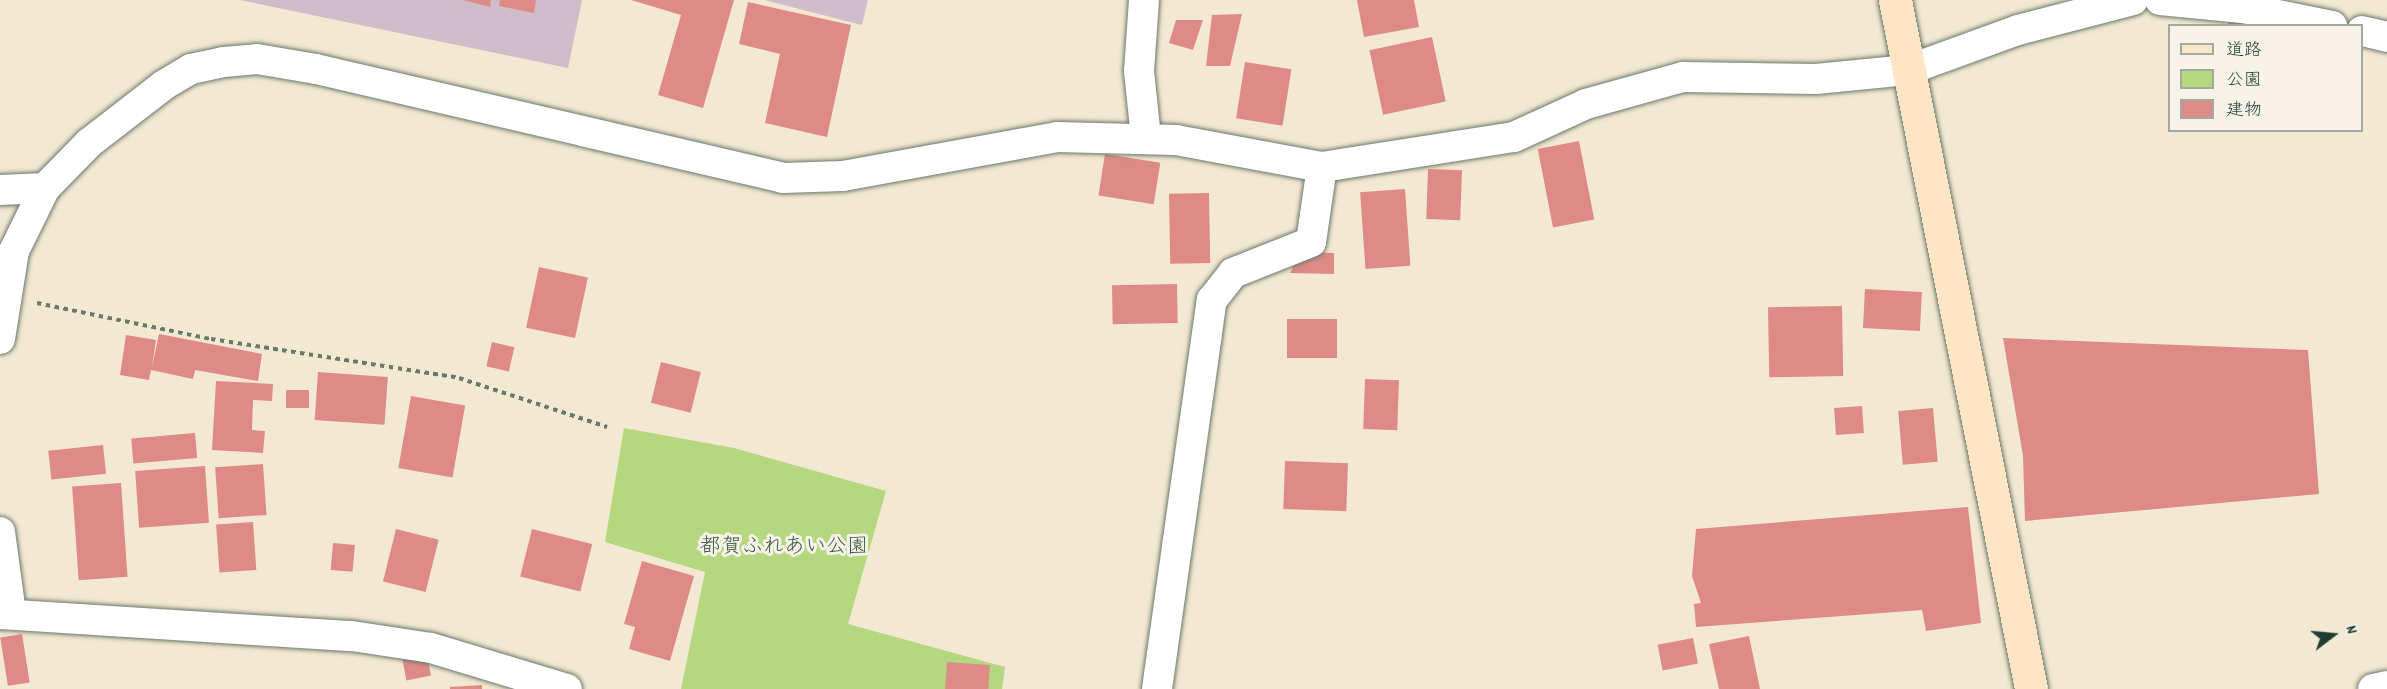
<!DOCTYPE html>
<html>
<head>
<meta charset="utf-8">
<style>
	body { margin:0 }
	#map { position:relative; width:2387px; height:689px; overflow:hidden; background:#f3e8d2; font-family:Dekko,"Klee One",sans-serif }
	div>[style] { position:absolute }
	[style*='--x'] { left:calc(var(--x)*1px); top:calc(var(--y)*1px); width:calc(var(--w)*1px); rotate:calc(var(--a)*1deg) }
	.industrial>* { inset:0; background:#d1bdc9 }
	.green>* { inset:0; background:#b4d780 }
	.building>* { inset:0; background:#de8a86; transform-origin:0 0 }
	.path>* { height:4px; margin-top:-2px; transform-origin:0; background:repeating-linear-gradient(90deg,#69796b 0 4.5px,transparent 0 9px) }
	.roads { filter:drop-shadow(0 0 2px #69796b) drop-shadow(0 0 2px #69796b) }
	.street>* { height:30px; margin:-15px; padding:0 15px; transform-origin:15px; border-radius:15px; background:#fff }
	.secondary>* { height:33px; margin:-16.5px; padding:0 16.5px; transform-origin:16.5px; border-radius:16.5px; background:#fee5c5 }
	span { translate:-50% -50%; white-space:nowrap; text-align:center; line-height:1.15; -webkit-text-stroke:6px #f7f3e8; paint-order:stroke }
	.park-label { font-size:21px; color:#3d5c43 }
	.legend { position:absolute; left:2168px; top:24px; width:195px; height:108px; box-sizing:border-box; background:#f7f3e8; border:2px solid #a1aaa0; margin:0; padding:8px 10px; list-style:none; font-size:18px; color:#1f3d34 }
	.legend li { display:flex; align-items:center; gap:12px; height:30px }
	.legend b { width:30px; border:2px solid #a1aaa0 }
	.north { position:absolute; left:2303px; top:605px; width:60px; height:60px; -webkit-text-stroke:4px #f7f3e8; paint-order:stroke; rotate:74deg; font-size:16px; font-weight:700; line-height:24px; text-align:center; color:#1f3d34 }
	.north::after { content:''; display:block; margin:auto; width:21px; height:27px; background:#1f3d34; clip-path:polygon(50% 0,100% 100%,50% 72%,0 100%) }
</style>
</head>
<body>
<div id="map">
	<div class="industrial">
		<div style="clip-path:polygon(240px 0,582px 0,568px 68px)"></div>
		<div style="clip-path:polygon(764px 0,868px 0,862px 25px)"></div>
	</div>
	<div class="green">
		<div style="clip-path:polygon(624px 428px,734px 448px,886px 491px,848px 624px,1005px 667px,1002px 689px,681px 689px,705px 572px,605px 542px)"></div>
	</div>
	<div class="building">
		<div style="clip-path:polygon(463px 0,491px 0,490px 7px)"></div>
		<div style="clip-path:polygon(500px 0,536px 0,534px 13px,499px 6px)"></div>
		<div style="clip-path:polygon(734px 0,703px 108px,658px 95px,681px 15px,631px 0)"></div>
		<div style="clip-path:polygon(1357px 0,1414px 0,1419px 27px,1364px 37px)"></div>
		<div style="clip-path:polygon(748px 2px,851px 25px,827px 137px,765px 123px,780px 54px,739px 44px)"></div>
		<div style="clip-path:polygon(1242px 14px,1230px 66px,1206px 66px,1212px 15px)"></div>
		<div style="clip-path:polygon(2230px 16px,2259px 26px,2228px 26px)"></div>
		<div style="clip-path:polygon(1176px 20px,1203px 20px,1193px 50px,1169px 43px)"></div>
		<div style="left:1432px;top:37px;width:66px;height:64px;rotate:78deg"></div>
		<div style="left:1245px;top:62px;width:47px;height:57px;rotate:9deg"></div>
		<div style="left:1579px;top:141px;width:80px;height:42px;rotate:79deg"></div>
		<div style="left:1105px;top:154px;width:56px;height:42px;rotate:9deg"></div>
		<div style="left:1428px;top:169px;width:34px;height:50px;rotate:2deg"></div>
		<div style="left:1405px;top:189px;width:77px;height:45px;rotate:86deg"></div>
		<div style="left:1209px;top:193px;width:70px;height:40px;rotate:89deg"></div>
		<div style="clip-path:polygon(1300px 252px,1334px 253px,1334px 274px,1290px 273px)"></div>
		<div style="left:539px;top:267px;width:50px;height:62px;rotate:12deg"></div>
		<div style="left:1177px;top:284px;width:39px;height:65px;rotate:89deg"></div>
		<div style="left:1865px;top:289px;width:57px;height:39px;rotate:3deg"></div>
		<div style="left:1842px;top:306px;width:70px;height:74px;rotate:89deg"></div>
		<div style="left:1287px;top:319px;width:50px;height:39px"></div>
		<div style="clip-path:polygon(159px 334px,262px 354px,258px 381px,195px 370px,193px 379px,151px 370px,149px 380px,120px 375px,126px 335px,156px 340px,152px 367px)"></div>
		<div style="clip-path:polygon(2003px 338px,2308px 350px,2319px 494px,2025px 521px,2023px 456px)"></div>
		<div style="left:492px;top:342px;width:23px;height:25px;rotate:13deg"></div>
		<div style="left:661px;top:362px;width:41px;height:42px;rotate:14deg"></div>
		<div style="left:318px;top:372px;width:70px;height:48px;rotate:4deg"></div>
		<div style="left:1365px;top:379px;width:34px;height:50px;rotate:2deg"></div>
		<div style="clip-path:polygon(216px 381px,273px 384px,272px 401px,253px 400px,252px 430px,265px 431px,263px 453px,212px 450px)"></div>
		<div style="left:286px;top:390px;width:23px;height:18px"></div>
		<div style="left:411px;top:396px;width:55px;height:73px;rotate:10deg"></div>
		<div style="left:1862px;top:406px;width:27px;height:28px;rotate:86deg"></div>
		<div style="left:1933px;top:408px;width:54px;height:35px;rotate:85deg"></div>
		<div style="left:195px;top:433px;width:25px;height:64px;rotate:85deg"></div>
		<div style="left:103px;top:445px;width:29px;height:55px;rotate:84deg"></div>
		<div style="left:1285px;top:461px;width:63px;height:48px;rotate:2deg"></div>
		<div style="left:263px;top:464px;width:51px;height:48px;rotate:86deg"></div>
		<div style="left:205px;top:466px;width:57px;height:70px;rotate:86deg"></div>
		<div style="left:121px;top:483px;width:94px;height:49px;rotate:86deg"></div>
		<div style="clip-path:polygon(1968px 507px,1981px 623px,1926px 631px,1922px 610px,1696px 627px,1694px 604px,1701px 603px,1692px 576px,1696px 529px)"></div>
		<div style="left:253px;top:522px;width:48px;height:37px;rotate:86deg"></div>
		<div style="left:396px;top:529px;width:44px;height:54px;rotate:14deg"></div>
		<div style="left:532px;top:529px;width:62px;height:49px;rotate:14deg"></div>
		<div style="left:333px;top:543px;width:22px;height:27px;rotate:5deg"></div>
		<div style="clip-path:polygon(642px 561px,694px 576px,670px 661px,629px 649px,635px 627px,624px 624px)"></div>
		<div style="left:22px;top:634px;width:49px;height:22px;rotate:81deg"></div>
		<div style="clip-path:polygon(1749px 636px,1760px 689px,1719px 689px,1709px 644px)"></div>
		<div style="left:1693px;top:638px;width:26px;height:36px;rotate:79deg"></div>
		<div style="left:427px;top:655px;width:21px;height:25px;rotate:79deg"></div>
		<div style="left:947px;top:662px;width:43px;height:27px;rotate:4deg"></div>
		<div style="clip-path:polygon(482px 685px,482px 689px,450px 689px,450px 687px)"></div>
	</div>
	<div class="path">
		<div style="--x:37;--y:303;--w:178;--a:11.7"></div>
		<div style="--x:211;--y:339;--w:251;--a:8.9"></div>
		<div style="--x:459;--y:378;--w:156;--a:18.3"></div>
	</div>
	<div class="roads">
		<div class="street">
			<div style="--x:1144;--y:0;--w:71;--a:94"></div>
			<div style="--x:1139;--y:71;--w:67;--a:84"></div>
			<div style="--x:2160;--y:0;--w:83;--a:5.5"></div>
			<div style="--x:2243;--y:8;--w:91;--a:11.4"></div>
			<div style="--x:2362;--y:31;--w:26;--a:13"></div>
			<div style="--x:0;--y:190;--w:45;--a:-2.5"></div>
			<div style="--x:0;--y:339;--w:89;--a:-81"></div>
			<div style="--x:14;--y:251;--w:70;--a:-63.8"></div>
			<div style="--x:45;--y:188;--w:63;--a:-45.6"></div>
			<div style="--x:89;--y:143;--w:95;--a:-37.7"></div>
			<div style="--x:164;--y:85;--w:31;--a:-31"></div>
			<div style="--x:191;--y:69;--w:34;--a:-12"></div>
			<div style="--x:224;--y:62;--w:33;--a:-5"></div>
			<div style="--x:257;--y:59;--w:60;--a:9.6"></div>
			<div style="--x:316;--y:69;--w:480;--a:13.1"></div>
			<div style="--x:783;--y:178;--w:60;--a:-1.9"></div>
			<div style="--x:843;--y:176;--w:218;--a:-10.3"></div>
			<div style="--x:1057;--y:137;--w:119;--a:1.4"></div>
			<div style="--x:1176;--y:140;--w:148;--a:10.5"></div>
			<div style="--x:1322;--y:167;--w:194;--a:-8.9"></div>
			<div style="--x:1514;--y:137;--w:79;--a:-24.6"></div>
			<div style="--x:1586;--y:104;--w:101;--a:-15.6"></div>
			<div style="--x:1683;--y:77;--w:133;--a:0.9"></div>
			<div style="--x:1816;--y:79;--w:92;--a:-5.6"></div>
			<div style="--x:1908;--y:70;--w:117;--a:-20"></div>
			<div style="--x:2018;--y:30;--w:119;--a:-14.6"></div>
			<div style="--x:0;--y:532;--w:82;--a:82.3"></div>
			<div style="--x:0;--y:614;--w:353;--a:3.6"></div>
			<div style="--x:352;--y:636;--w:80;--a:8.6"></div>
			<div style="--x:431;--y:648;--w:142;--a:16.8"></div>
			<div style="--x:1157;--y:689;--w:393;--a:-82"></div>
			<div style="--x:1212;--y:300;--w:34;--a:-52"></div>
			<div style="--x:1233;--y:273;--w:84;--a:-21.7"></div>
			<div style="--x:1311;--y:242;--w:76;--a:-81.7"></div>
			<div style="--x:2373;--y:689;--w:14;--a:-12"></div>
		</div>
		<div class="secondary">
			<div style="--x:1895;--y:0;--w:702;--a:78.83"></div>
		</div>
	</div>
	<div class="park-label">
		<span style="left:784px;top:548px">都賀ふれあい公園</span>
	</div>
	<ul class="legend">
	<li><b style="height:8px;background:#fee5c5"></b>道路</li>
	<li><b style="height:16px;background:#b4d780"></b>公園</li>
	<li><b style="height:16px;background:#de8a86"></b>建物</li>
	</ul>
	<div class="north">N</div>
</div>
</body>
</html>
